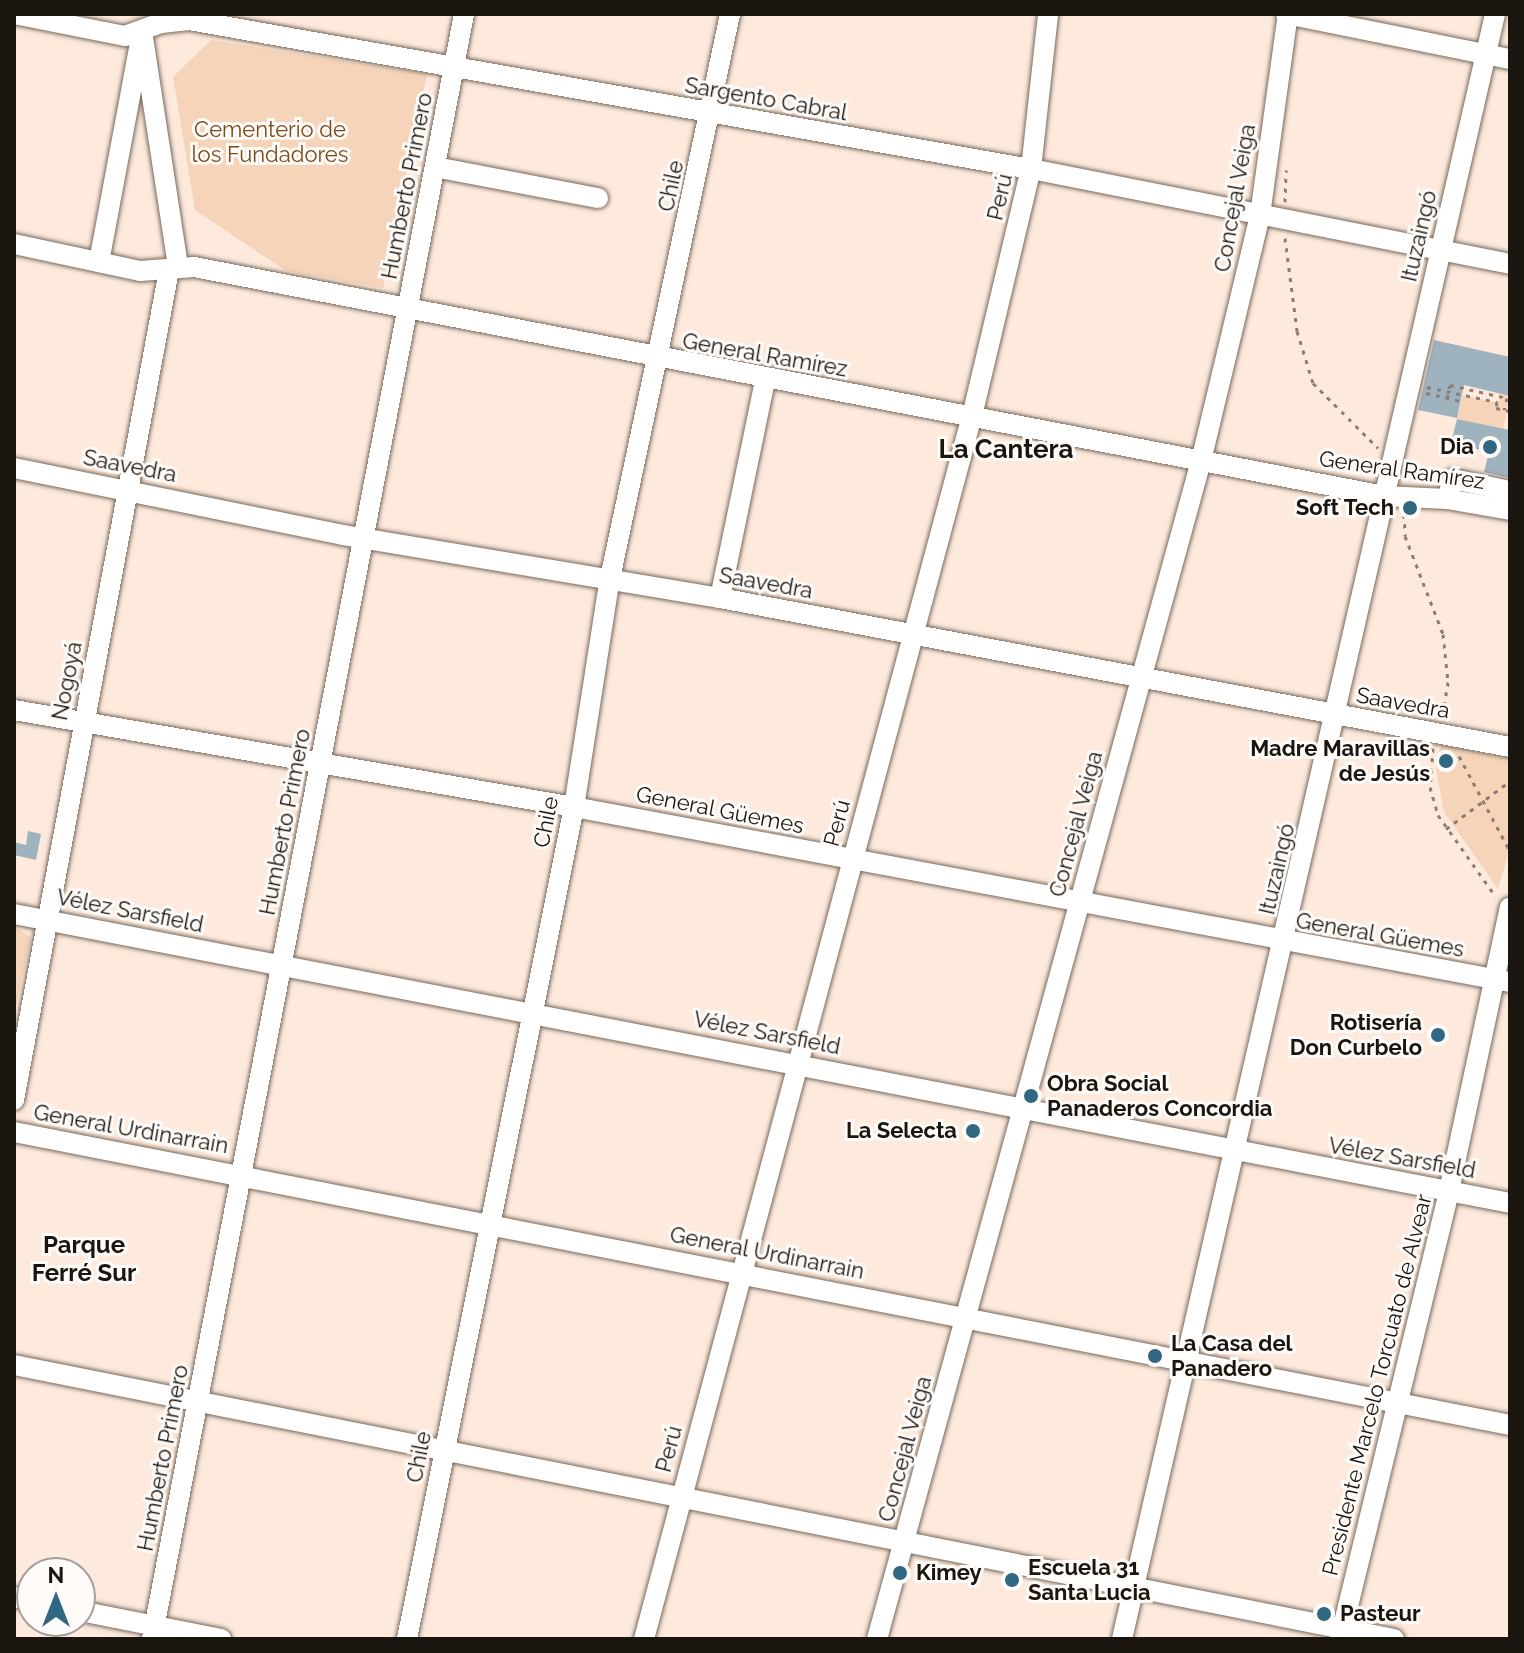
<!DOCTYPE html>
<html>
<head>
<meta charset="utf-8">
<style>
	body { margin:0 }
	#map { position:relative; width:1524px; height:1653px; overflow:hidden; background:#fdeadc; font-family:Raleway,sans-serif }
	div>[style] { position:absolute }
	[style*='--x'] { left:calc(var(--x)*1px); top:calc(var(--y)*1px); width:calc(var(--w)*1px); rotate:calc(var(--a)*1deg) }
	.green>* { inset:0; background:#f5d4ba }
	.building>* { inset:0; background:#9eb3be }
	.path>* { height:3px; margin-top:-1.5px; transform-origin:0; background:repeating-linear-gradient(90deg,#8b7e75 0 4px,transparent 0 10px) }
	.roads { filter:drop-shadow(0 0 2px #78695c) drop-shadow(0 0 2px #78695c) }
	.minor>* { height:20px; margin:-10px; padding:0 10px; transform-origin:10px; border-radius:10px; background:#fff }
	.path-bridge>* { height:3px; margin-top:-1.5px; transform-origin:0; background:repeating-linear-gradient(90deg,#8b7e75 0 4px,transparent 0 10px) }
	.dots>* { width:22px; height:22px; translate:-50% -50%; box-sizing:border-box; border:4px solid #fefbf8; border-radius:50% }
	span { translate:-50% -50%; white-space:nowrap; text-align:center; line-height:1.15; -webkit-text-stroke:6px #fefbf8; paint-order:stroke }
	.street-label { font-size:22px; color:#1b1510 }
	.park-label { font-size:22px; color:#7c4a1a }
	.poi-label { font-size:22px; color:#1b1510; font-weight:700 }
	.right { translate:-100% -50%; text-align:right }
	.left { translate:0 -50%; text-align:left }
	.neighbourhood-label { font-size:24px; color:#1b1510; font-weight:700 }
	.quarter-label { font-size:26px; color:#1b1510; font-weight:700 }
	.frame { position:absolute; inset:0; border:16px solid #1b1510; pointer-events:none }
	.north { position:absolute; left:16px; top:1557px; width:80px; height:80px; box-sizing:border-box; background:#fefbf8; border:2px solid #a39f9b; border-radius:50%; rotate:0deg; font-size:22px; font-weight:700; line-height:32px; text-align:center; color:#1b1510 }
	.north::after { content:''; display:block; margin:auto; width:28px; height:36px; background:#306782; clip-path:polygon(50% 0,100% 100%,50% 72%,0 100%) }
</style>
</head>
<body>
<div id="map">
	<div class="green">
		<div style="clip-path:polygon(211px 40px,427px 74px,383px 288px,286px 271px,195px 210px,173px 77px)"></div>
		<div style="clip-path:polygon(1500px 394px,1510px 395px,1503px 429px,1457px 419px,1463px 395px,1498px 403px)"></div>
		<div style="clip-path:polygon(1441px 744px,1510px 759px,1510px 848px,1498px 889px,1444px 812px,1436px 768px)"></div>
		<div style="clip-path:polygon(14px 926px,31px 938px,14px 1016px)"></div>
	</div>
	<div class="building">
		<div style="clip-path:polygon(1434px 340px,1510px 357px,1510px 396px,1464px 385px,1457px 418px,1418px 410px)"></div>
		<div style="clip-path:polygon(1457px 419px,1510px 430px,1510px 478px,1484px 472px,1489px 452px,1451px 443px)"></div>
		<div style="clip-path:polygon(28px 831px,41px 834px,36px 860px,14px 855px,14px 842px,26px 845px)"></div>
	</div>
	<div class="path">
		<div style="--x:1285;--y:202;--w:32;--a:-88"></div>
		<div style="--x:1285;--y:238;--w:94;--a:82.6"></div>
		<div style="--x:1297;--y:331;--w:54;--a:72.9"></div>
		<div style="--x:1313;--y:383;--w:92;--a:45"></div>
		<div style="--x:1427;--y:387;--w:72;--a:12.1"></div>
		<div style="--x:1497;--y:402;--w:6;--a:99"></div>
		<div style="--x:1496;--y:408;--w:14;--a:12"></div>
		<div style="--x:1426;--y:393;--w:36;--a:13"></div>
		<div style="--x:1404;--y:514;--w:22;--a:87"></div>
		<div style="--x:1405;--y:536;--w:105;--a:68.8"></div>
		<div style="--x:1443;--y:634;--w:48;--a:84.1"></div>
		<div style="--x:1448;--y:682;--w:36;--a:99"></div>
		<div style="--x:1433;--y:748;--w:39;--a:94"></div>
		<div style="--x:1430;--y:787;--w:29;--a:74"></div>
		<div style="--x:1438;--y:815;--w:100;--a:54.7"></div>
		<div style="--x:1459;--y:756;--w:108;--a:61.8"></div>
		<div style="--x:1446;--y:829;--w:80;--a:-36.9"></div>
	</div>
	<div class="roads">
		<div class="minor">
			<div style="--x:14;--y:14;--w:113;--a:11.2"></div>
			<div style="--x:125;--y:36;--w:38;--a:-20"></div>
			<div style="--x:161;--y:23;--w:28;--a:-6"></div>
			<div style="--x:189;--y:20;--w:855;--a:10.04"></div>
			<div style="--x:1031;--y:169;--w:488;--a:11.2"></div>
			<div style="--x:1286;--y:14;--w:228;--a:11.4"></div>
			<div style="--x:142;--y:31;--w:239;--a:81.3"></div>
			<div style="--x:435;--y:167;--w:166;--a:10.8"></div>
			<div style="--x:14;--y:244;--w:129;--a:12.1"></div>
			<div style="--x:140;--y:271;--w:54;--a:-4.2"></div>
			<div style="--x:194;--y:267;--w:1212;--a:10.89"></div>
			<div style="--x:1384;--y:496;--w:63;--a:2.7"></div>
			<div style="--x:1447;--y:499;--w:64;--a:9.9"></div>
			<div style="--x:99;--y:262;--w:223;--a:-79.4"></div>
			<div style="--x:14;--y:468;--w:336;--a:11.5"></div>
			<div style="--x:343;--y:535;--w:382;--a:9.5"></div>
			<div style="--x:720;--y:598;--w:804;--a:10.68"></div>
			<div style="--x:1447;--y:499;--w:21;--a:-73"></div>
			<div style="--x:1453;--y:479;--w:58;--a:11.9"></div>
			<div style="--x:720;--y:598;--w:223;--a:-78.3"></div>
			<div style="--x:14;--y:710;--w:568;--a:9.83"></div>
			<div style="--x:574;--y:807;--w:952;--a:10.59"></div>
			<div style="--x:14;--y:914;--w:1524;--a:10.93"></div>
			<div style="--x:14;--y:1100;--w:844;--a:-79.42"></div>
			<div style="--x:14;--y:1132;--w:1524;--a:11.08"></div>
			<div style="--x:14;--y:1365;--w:1407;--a:11.23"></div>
			<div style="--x:14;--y:1597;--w:18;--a:13"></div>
			<div style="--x:80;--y:1611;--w:144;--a:11.2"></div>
			<div style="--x:152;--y:1639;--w:1655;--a:-79.13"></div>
			<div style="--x:407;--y:1639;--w:849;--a:-78.65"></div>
			<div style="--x:574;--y:807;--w:227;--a:-81.1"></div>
			<div style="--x:609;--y:583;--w:582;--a:-77.99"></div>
			<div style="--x:644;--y:1639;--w:1266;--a:-74.99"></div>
			<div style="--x:972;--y:416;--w:254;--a:-76.6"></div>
			<div style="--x:1031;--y:169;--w:156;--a:-83.7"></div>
			<div style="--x:877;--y:1639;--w:1222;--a:-74.62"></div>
			<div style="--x:1201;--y:461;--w:253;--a:-76.5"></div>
			<div style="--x:1260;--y:215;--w:203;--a:-82.1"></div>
			<div style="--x:1122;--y:1639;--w:1667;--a:-77.07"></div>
			<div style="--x:1340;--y:1639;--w:461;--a:-76.3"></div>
			<div style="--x:1449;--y:1191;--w:290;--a:-77.9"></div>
		</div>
	</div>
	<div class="path-bridge">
		<div style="--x:1447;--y:398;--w:13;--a:-77"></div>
		<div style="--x:1450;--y:385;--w:58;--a:12.8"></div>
		<div style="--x:1507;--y:398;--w:12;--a:104"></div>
	</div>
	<div class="dots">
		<div style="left:1490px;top:447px;background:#306782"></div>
		<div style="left:1410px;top:508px;background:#306782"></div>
		<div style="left:1446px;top:761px;background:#306782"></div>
		<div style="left:1438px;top:1035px;background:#306782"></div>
		<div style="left:1031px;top:1096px;background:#306782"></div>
		<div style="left:973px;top:1131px;background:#306782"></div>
		<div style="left:1155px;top:1356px;background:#306782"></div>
		<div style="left:900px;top:1573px;background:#306782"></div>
		<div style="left:1012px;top:1580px;background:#306782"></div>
		<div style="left:1324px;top:1614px;background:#306782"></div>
	</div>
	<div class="street-label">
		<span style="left:766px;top:99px;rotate:10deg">Sargento Cabral</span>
		<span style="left:407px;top:186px;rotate:-79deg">Humberto Primero</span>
		<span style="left:671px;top:186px;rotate:-78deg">Chile</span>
		<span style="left:1000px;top:197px;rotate:-77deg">Perú</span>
		<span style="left:1235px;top:198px;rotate:-80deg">Concejal Veiga</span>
		<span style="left:1419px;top:236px;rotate:-77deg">Ituzaingó</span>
		<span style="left:765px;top:355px;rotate:10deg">General Ramírez</span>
		<span style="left:130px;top:466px;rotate:11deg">Saavedra</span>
		<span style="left:1402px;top:470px;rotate:8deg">General Ramírez</span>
		<span style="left:766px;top:583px;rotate:10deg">Saavedra</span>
		<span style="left:67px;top:681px;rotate:-79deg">Nogoyá</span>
		<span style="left:1403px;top:703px;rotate:10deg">Saavedra</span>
		<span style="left:720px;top:810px;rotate:11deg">General Güemes</span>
		<span style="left:285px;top:822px;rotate:-79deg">Humberto Primero</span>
		<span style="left:546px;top:822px;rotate:-79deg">Chile</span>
		<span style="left:837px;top:823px;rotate:-75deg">Perú</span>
		<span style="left:1076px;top:824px;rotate:-75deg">Concejal Veiga</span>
		<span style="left:1277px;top:869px;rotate:-77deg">Ituzaingó</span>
		<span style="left:130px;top:911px;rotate:11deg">Vélez Sarsfield</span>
		<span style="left:1380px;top:935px;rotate:10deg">General Güemes</span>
		<span style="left:767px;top:1033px;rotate:11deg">Vélez Sarsfield</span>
		<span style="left:131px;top:1129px;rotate:10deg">General Urdinarrain</span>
		<span style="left:1402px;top:1158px;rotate:10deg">Vélez Sarsfield</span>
		<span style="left:767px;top:1253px;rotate:11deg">General Urdinarrain</span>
		<span style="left:1377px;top:1385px;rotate:-76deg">Presidente Marcelo Torcuato de Alvear</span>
		<span style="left:669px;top:1449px;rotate:-75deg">Perú</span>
		<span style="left:905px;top:1449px;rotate:-75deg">Concejal Veiga</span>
		<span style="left:419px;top:1457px;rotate:-79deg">Chile</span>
		<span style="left:163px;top:1458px;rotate:-79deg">Humberto Primero</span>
	</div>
	<div class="park-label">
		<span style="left:270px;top:142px">Cementerio de<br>los Fundadores</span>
	</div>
	<div class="poi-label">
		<span class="right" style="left:1474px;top:447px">Dia</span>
		<span class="right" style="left:1394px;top:508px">Soft Tech</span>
		<span class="right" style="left:1430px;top:761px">Madre Maravillas<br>de Jesús</span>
		<span class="right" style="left:1422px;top:1035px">Rotisería<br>Don Curbelo</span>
		<span class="left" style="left:1047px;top:1096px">Obra Social<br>Panaderos Concordia</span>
		<span class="right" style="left:957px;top:1131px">La Selecta</span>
		<span class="left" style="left:1171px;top:1356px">La Casa del<br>Panadero</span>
		<span class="left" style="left:1028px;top:1580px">Escuela 31<br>Santa Lucia</span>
		<span class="left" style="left:916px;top:1573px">Kimey</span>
		<span class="left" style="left:1340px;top:1614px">Pasteur</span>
	</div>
	<div class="neighbourhood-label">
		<span style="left:84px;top:1259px">Parque<br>Ferré Sur</span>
	</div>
	<div class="quarter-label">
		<span style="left:1006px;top:450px">La Cantera</span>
	</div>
	<div class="frame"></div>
	<div class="north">N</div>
</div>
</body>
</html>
